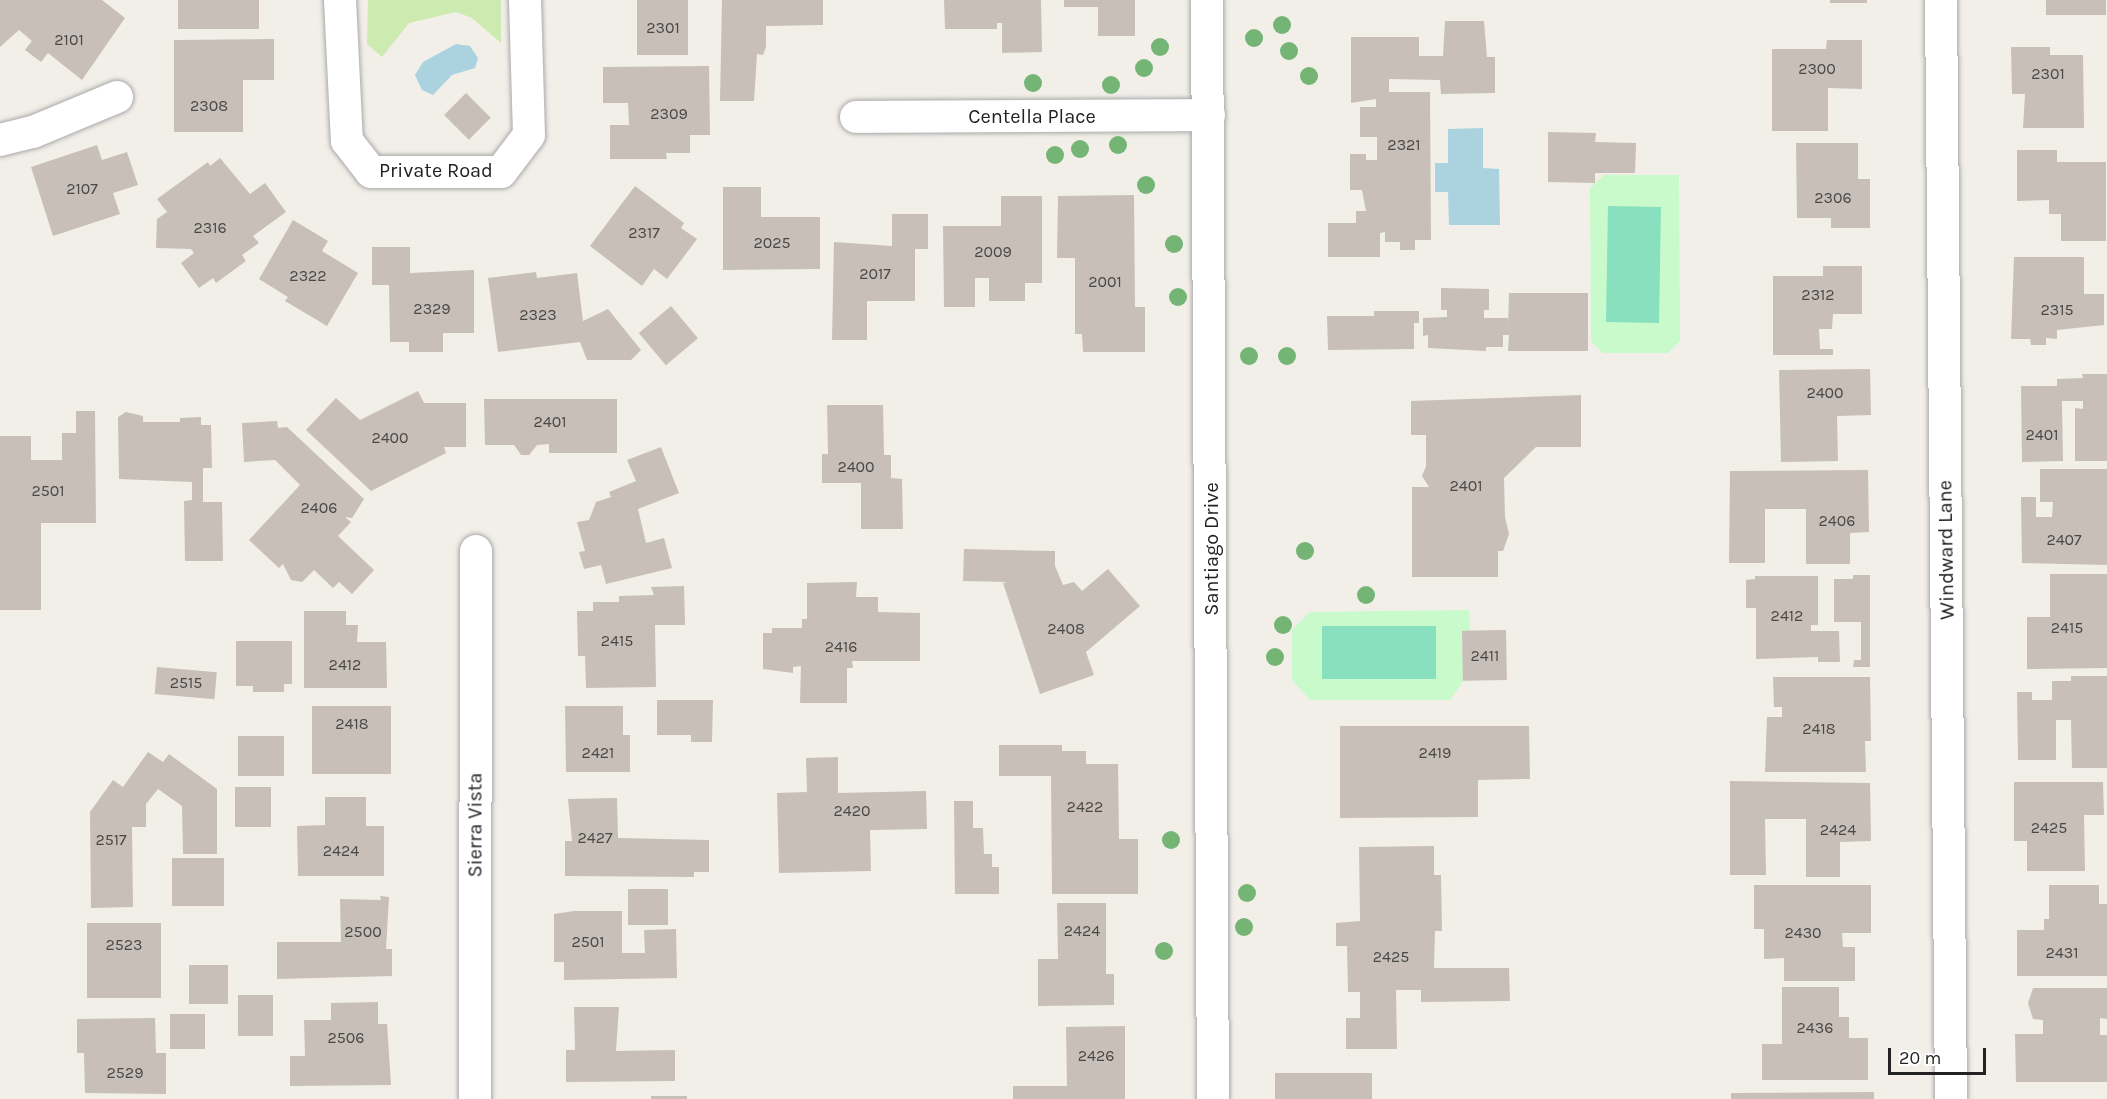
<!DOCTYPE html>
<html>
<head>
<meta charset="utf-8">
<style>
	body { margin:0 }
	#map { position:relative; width:2107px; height:1099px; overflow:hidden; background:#f2efe9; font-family:Karla,sans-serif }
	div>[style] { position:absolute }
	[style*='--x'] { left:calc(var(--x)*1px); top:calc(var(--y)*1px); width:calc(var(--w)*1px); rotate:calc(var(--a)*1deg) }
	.grass>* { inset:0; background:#cdebb0 }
	.park>* { inset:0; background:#c8facc }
	.pitch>* { inset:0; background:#88e0be; transform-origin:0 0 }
	.water>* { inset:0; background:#aad3df }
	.building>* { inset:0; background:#c7bfb8; transform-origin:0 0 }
	.roads { filter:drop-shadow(0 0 2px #a9a9a9) drop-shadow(0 0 2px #a9a9a9) }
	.minor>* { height:32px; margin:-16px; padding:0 16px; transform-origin:16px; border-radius:16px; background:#fff }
	.trees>* { width:18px; height:18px; margin:-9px; border-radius:50%; background:#74b475 }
	span { translate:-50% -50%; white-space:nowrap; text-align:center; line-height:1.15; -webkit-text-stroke:4.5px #fff; paint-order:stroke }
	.number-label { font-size:16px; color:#4b4948 }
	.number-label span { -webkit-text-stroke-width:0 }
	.street-label { font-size:20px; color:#222 }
	.scale { position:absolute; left:1888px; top:1048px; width:98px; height:27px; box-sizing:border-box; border:3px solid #222; border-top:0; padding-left:8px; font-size:18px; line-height:21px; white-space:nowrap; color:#222; -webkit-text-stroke:4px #fff; paint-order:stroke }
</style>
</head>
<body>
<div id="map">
	<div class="grass">
		<div style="clip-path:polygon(368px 0,501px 0,501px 43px,472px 18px,456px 12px,409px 23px,382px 57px,367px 44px)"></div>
	</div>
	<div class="park">
		<div style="clip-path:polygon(1604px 175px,1679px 175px,1680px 341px,1668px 353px,1603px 353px,1591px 341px,1590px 188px)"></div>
		<div style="clip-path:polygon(1469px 610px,1470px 631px,1462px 631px,1463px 681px,1450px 700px,1310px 700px,1292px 680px,1292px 630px,1310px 612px)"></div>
	</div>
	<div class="pitch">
		<div style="left:1608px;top:206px;width:53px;height:116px;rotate:1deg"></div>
		<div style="left:1436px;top:626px;width:53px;height:114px;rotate:90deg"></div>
	</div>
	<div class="water">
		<div style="clip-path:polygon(456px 44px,470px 46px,478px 58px,475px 68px,452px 75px,433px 95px,422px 90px,415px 75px,423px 62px)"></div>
		<div style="clip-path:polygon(1483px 128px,1483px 168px,1499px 169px,1500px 225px,1449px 225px,1448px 192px,1435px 192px,1435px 163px,1448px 163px,1448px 129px)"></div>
	</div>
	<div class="building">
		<div style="clip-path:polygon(0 0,102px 0,125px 18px,82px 80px,48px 53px,41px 62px,25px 50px,32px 41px,19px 30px,0 47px)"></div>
		<div style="left:178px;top:0;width:81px;height:29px"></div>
		<div style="left:637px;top:0;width:51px;height:55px"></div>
		<div style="clip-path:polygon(722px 0,823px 0,823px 25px,766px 26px,766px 47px,763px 55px,757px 54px,754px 101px,720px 101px)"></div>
		<div style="clip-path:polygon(944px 0,1041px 0,1042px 52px,1002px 53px,1002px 23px,997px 23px,997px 29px,945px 29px)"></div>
		<div style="clip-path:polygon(1064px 0,1135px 0,1135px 36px,1098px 36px,1098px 7px,1064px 7px)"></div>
		<div style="left:1830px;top:0;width:37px;height:3px"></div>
		<div style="left:2046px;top:0;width:60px;height:15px"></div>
		<div style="clip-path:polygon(1445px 21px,1484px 21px,1487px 57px,1495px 57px,1495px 93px,1441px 94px,1440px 80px,1389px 79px,1389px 92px,1430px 92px,1431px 240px,1415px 240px,1415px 250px,1400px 250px,1400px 242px,1385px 242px,1385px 232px,1380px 233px,1380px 257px,1328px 257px,1328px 223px,1356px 223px,1356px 211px,1366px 211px,1362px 190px,1350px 190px,1350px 154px,1366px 154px,1366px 160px,1377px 160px,1377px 137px,1360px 137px,1360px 107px,1376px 107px,1376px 99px,1351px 103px,1351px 37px,1419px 37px,1419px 56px,1443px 56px)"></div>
		<div style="clip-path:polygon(274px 39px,274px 80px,243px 80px,243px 132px,174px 132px,174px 40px)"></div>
		<div style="clip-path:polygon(1827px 40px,1862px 40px,1862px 89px,1828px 88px,1828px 131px,1772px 131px,1772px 49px,1826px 49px)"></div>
		<div style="clip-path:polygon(2011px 47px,2050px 47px,2050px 55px,2083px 55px,2084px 128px,2023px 128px,2025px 94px,2012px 94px)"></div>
		<div style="clip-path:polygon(709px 66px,710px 135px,690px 135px,690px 153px,666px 153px,667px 159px,610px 159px,610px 125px,629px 125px,628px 103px,603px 103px,603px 67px)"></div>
		<div style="left:466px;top:93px;width:35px;height:31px;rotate:45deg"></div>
		<div style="clip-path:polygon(1548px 132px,1596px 133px,1595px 142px,1636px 143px,1635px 173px,1595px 173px,1595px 183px,1548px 182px)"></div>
		<div style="clip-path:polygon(1796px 143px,1858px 143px,1858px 179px,1870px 179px,1870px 228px,1831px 228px,1831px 218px,1797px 218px)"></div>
		<div style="clip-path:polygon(97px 145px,102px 160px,127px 152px,138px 185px,113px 193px,120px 214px,53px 236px,31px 167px)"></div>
		<div style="clip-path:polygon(2017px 150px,2057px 150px,2057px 162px,2106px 162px,2106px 241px,2061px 241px,2061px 214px,2049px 214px,2049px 200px,2017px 201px)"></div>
		<div style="clip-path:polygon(220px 158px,250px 194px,265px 183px,286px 212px,253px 236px,259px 243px,242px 255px,246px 261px,216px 283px,213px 278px,199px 288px,181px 263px,194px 253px,191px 249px,156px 248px,157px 219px,167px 212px,157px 199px,208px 162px,210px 166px)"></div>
		<div style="clip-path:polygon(635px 186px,684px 223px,681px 228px,697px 239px,667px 279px,654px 269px,642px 286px,590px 246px)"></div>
		<div style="clip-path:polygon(723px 187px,761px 187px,761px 217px,820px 217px,820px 269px,723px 270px)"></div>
		<div style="clip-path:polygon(1134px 195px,1135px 307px,1145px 307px,1145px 352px,1083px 352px,1082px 334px,1075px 334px,1075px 258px,1057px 258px,1058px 196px)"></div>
		<div style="clip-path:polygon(1001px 196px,1042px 196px,1042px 283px,1025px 283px,1025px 301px,989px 301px,989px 278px,975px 278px,975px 307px,944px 307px,943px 226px,1001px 226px)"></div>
		<div style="clip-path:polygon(892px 214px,928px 214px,928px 249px,915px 249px,915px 301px,867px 301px,867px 340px,832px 340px,834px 242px,892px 246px)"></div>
		<div style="clip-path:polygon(293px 220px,328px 241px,322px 251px,358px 273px,327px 326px,285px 301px,288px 297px,259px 279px)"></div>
		<div style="clip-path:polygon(372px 247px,410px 247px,410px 273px,474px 270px,474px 333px,443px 333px,443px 352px,409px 352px,409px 342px,390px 342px,389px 285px,372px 285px)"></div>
		<div style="clip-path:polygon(2014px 257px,2084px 257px,2084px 294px,2104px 294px,2104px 325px,2057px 330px,2057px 339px,2046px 338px,2046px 345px,2031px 345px,2030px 339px,2011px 339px)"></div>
		<div style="clip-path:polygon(1823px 266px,1862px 266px,1862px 314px,1833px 314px,1832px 329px,1819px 329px,1820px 349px,1833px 349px,1833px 355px,1773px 355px,1773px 276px,1823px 276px)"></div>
		<div style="clip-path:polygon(536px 272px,537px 278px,577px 273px,583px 321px,608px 309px,641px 350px,631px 360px,587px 360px,580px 342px,498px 352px,488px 278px)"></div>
		<div style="clip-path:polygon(1441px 288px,1489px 289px,1489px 310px,1484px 310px,1484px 318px,1508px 318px,1508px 328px,1509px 293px,1588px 293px,1588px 351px,1508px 351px,1509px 335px,1503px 335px,1503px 347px,1486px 347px,1486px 351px,1428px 348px,1428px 335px,1423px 336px,1423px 318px,1447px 317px,1447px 310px,1441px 310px)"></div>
		<div style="left:671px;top:306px;width:42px;height:42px;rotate:50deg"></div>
		<div style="clip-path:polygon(1374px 311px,1419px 311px,1419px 323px,1414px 323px,1414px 349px,1328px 350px,1327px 316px,1374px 316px)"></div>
		<div style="clip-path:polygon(1870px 369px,1871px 415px,1837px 416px,1838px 461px,1781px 462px,1779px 370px)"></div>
		<div style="clip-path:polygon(2082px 374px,2107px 374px,2107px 461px,2075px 461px,2075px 408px,2083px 409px,2083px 401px,2062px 401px,2063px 461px,2022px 462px,2021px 386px,2057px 386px,2057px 379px,2083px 378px)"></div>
		<div style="clip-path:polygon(418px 391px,424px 403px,466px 403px,466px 447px,444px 447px,446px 453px,371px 491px,306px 430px,336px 398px,360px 420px)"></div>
		<div style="clip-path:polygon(1581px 395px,1581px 447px,1536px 447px,1504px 478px,1505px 517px,1509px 534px,1503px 551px,1498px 551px,1498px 577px,1412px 577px,1412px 487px,1429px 487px,1422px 476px,1426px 466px,1426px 435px,1411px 435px,1411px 401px)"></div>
		<div style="clip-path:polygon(484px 399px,617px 399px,617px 453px,549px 453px,549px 444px,537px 445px,529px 455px,521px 455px,514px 445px,485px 445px)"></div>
		<div style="clip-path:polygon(827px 405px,883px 405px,884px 455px,891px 455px,891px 478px,902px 479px,903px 529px,861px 529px,861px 483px,822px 483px,822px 454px,828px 454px)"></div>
		<div style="clip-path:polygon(76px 411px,95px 411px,96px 523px,41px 523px,41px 610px,0 610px,0 436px,31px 436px,31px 460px,62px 460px,62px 433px,76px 433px)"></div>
		<div style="clip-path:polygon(126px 412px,143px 416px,143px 422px,180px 422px,180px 418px,201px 417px,201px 425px,211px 425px,212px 468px,203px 468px,203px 502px,222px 502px,223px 561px,185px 561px,184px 501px,192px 500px,192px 482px,119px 479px,118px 417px)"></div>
		<div style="clip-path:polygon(277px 421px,278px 428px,287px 427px,364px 499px,352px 518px,345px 517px,351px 522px,338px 536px,374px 570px,352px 594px,339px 582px,333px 588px,314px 570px,302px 582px,291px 580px,283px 564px,279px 568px,249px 540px,300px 485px,275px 460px,244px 462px,242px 423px)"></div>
		<div style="clip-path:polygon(661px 447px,679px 493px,638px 509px,646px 543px,664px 538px,672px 568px,606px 584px,601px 565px,584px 569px,579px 552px,585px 551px,577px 522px,589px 520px,596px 502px,611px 497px,609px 492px,636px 481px,627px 460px)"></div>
		<div style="clip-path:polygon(2040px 469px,2107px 469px,2107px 565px,2022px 563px,2021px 497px,2036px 497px,2036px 517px,2052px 517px,2053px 502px,2040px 502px)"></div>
		<div style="clip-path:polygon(1868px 470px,1869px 532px,1850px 533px,1850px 564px,1806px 564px,1806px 509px,1765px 509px,1765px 563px,1729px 563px,1730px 471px)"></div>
		<div style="clip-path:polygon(964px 549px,1055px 551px,1055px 566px,1063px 585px,1074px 582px,1082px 591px,1108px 569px,1140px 606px,1086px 652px,1094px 675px,1040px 694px,1003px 583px,1007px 582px,963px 581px)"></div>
		<div style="clip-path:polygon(2050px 574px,2107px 574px,2107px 668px,2027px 669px,2027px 617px,2050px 617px)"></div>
		<div style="clip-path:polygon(1853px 575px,1870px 575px,1870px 667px,1853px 667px,1854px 660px,1861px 660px,1861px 622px,1834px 622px,1834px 579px,1853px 579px)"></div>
		<div style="clip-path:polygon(1755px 576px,1818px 576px,1818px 625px,1811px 625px,1811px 631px,1839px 631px,1840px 662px,1818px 662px,1818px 657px,1756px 659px,1756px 608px,1746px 608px,1746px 580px,1755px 579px)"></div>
		<div style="clip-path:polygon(857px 582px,856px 597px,878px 597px,878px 612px,920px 613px,920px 661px,852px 661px,853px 668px,847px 668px,847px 703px,800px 703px,801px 666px,793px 667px,793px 673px,763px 669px,763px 633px,772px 633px,772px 628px,802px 628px,802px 619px,807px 619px,807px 583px)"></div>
		<div style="clip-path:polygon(684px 586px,685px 625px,655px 625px,656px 687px,586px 688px,585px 656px,578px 656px,577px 611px,593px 611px,593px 602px,619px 602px,619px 596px,654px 595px,651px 587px)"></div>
		<div style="clip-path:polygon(304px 611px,346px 611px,346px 625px,358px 625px,357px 642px,386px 642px,387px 688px,304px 688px)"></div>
		<div style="left:1506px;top:630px;width:50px;height:44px;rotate:89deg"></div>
		<div style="clip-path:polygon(236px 641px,292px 641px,292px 684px,284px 684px,284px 692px,253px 692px,253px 686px,236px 686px)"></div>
		<div style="left:157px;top:667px;width:60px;height:27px;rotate:5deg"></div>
		<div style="clip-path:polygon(2071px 676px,2107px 676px,2107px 768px,2072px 768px,2071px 720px,2056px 720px,2056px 760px,2018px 760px,2017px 692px,2032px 692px,2032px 700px,2052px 700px,2052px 681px,2071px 681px)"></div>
		<div style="clip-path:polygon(1773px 677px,1870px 677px,1871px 741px,1865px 741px,1866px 772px,1765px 772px,1767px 717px,1782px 717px,1782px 707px,1774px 707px)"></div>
		<div style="clip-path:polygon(657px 700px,713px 700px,712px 742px,691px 742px,691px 735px,657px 735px)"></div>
		<div style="left:312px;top:706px;width:79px;height:68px"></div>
		<div style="clip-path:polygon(565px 706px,623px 706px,623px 735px,630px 735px,630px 772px,566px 772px)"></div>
		<div style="clip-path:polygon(1340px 726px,1529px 726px,1530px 779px,1478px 780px,1478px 817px,1340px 818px)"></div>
		<div style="left:238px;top:736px;width:46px;height:40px"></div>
		<div style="clip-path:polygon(999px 745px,1062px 745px,1062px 751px,1086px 751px,1086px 764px,1118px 764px,1119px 839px,1138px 839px,1138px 894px,1052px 894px,1051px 776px,999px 776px)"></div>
		<div style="clip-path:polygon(148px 752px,163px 762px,169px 754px,217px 789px,217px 854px,183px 854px,182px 806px,158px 789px,146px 804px,146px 827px,132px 827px,133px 907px,91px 908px,90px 812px,113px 780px,123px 787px)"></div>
		<div style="clip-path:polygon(838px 757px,838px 793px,926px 791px,927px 829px,870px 830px,871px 871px,779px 873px,777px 793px,807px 792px,806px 758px)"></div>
		<div style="clip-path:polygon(1730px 781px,1870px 783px,1871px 841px,1840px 842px,1840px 877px,1806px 877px,1806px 819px,1765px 819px,1766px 875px,1730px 875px)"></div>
		<div style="clip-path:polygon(2014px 782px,2103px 782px,2104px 815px,2084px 815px,2085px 871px,2027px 871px,2027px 841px,2014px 841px)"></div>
		<div style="left:271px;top:787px;width:40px;height:36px;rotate:90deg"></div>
		<div style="clip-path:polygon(325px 797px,366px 797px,366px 826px,384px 826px,384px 876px,298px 876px,297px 826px,325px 825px)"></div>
		<div style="clip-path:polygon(617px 798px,618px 838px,709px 840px,709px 872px,694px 872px,694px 877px,565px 876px,565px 841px,572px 841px,568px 799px)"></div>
		<div style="clip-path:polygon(954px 801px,973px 801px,973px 828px,983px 828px,984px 854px,992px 854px,992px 867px,999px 867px,999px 894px,955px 894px)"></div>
		<div style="clip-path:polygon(1434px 846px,1434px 875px,1441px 875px,1442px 931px,1435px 931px,1434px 968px,1509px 968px,1510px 1001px,1421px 1002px,1421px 990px,1396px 990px,1397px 1049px,1346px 1049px,1346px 1018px,1360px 1018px,1360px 992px,1348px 992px,1347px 946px,1336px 946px,1336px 923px,1360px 921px,1359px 847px)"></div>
		<div style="left:224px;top:858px;width:48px;height:52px;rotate:90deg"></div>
		<div style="clip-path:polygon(1754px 885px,1871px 885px,1871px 933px,1842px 933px,1843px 947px,1855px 947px,1855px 981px,1784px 981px,1784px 958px,1764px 959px,1764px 929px,1754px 929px)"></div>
		<div style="clip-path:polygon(2049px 885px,2099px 885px,2099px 904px,2107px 904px,2107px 976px,2017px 976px,2017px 930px,2044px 930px,2044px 919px,2049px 919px)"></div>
		<div style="left:668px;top:889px;width:36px;height:40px;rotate:90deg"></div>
		<div style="clip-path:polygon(380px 896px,389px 897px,386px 949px,392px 949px,392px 976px,277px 979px,277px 942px,341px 942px,340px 899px,381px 900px)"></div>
		<div style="clip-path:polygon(1057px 903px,1106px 903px,1106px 974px,1114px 974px,1114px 1005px,1038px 1006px,1038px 959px,1058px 959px)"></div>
		<div style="clip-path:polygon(574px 911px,622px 911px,622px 953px,645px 953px,644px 930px,676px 929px,677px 978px,564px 980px,564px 962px,554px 962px,554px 914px)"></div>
		<div style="left:87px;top:923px;width:74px;height:75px"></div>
		<div style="left:189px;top:965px;width:39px;height:39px"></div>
		<div style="clip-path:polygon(1782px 987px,1839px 987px,1839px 1017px,1849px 1017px,1849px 1038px,1868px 1038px,1868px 1080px,1762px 1080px,1762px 1044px,1782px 1044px)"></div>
		<div style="clip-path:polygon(2033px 988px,2107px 988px,2107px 1019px,2100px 1018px,2100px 1035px,2107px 1035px,2107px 1082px,2016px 1082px,2015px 1034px,2043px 1034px,2043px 1020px,2033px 1019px,2028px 1003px)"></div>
		<div style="left:238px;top:995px;width:35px;height:41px"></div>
		<div style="clip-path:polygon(378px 1002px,378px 1024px,387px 1024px,391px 1085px,290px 1086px,290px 1056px,305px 1056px,304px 1020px,331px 1020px,331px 1003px)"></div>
		<div style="clip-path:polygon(574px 1007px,619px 1007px,616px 1051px,675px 1050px,675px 1081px,566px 1082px,566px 1050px,575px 1050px)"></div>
		<div style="left:170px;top:1014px;width:35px;height:35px"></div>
		<div style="clip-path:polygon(155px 1018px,156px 1053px,166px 1053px,166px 1094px,85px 1093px,84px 1053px,77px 1053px,77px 1019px)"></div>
		<div style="clip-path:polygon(1125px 1026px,1125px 1099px,1013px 1099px,1013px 1086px,1067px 1086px,1066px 1027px)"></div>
		<div style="left:1372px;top:1073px;width:26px;height:97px;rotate:90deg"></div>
		<div style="clip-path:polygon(1874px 1092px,1874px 1099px,1731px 1099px,1731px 1093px)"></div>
		<div style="left:651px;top:1096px;width:36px;height:3px"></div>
	</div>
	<div class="roads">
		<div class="minor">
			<div style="--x:340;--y:0;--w:141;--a:87.2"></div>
			<div style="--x:347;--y:141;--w:39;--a:52"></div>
			<div style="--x:371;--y:172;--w:130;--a:0"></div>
			<div style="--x:501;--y:172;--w:46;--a:-52.9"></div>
			<div style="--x:529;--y:135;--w:135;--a:-91.7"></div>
			<div style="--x:1207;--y:0;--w:1099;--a:89.69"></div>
			<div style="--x:1941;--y:0;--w:1099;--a:89.48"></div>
			<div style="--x:856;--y:117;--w:353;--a:-0.3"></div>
			<div style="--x:0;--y:140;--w:34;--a:-14"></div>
			<div style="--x:33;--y:132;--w:91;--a:-22.6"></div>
			<div style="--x:475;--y:1099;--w:548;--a:-89.9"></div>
		</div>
	</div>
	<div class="trees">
		<div style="left:1282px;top:25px"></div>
		<div style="left:1254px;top:38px"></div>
		<div style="left:1160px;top:47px"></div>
		<div style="left:1289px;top:51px"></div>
		<div style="left:1144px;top:68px"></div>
		<div style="left:1309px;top:76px"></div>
		<div style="left:1033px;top:83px"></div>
		<div style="left:1111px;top:85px"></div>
		<div style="left:1118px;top:145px"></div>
		<div style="left:1080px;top:149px"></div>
		<div style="left:1055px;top:155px"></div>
		<div style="left:1146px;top:185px"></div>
		<div style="left:1174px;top:244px"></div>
		<div style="left:1178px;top:297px"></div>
		<div style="left:1249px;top:356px"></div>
		<div style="left:1287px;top:356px"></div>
		<div style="left:1305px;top:551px"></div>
		<div style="left:1366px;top:595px"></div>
		<div style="left:1283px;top:625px"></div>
		<div style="left:1275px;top:657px"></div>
		<div style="left:1171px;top:840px"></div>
		<div style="left:1247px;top:893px"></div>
		<div style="left:1244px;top:927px"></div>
		<div style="left:1164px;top:951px"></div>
	</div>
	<div class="number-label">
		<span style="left:663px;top:28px">2301</span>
		<span style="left:69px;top:40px">2101</span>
		<span style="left:1817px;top:69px">2300</span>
		<span style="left:2048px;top:74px">2301</span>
		<span style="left:209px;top:106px">2308</span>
		<span style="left:669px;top:114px">2309</span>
		<span style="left:1404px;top:145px">2321</span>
		<span style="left:82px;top:189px">2107</span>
		<span style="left:1833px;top:198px">2306</span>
		<span style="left:210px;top:228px">2316</span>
		<span style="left:644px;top:233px">2317</span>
		<span style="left:772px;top:243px">2025</span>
		<span style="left:993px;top:252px">2009</span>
		<span style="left:875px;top:274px">2017</span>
		<span style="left:308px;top:276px">2322</span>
		<span style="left:1105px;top:282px">2001</span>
		<span style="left:1818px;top:295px">2312</span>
		<span style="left:432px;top:309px">2329</span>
		<span style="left:2057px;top:310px">2315</span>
		<span style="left:538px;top:315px">2323</span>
		<span style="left:1825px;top:393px">2400</span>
		<span style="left:550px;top:422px">2401</span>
		<span style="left:2042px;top:435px">2401</span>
		<span style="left:390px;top:438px">2400</span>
		<span style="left:856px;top:467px">2400</span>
		<span style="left:1466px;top:486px">2401</span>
		<span style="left:48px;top:491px">2501</span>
		<span style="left:319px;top:508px">2406</span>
		<span style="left:1837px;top:521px">2406</span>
		<span style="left:2064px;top:540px">2407</span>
		<span style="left:1787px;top:616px">2412</span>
		<span style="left:2067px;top:628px">2415</span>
		<span style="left:1066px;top:629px">2408</span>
		<span style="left:617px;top:641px">2415</span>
		<span style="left:841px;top:647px">2416</span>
		<span style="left:1485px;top:656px">2411</span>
		<span style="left:345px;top:665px">2412</span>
		<span style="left:186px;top:683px">2515</span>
		<span style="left:352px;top:724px">2418</span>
		<span style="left:1819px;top:729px">2418</span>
		<span style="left:598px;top:753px">2421</span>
		<span style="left:1435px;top:753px">2419</span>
		<span style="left:1085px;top:807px">2422</span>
		<span style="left:852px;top:811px">2420</span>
		<span style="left:2049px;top:828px">2425</span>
		<span style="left:1838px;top:830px">2424</span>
		<span style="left:595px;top:838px">2427</span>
		<span style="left:111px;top:840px">2517</span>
		<span style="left:341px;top:851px">2424</span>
		<span style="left:1082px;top:931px">2424</span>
		<span style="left:363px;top:932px">2500</span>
		<span style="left:1803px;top:933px">2430</span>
		<span style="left:588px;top:942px">2501</span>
		<span style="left:124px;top:945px">2523</span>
		<span style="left:2062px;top:953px">2431</span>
		<span style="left:1391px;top:957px">2425</span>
		<span style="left:1815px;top:1028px">2436</span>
		<span style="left:346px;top:1038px">2506</span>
		<span style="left:1096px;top:1056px">2426</span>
		<span style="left:125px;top:1073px">2529</span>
	</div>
	<div class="street-label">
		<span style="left:1032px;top:116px">Centella Place</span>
		<span style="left:436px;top:170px">Private Road</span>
		<span style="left:1211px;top:549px;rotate:-90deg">Santiago Drive</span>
		<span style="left:1946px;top:550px;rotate:-91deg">Windward Lane</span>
		<span style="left:475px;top:825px;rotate:-90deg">Sierra Vista</span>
	</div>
	<div class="scale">20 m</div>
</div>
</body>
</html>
